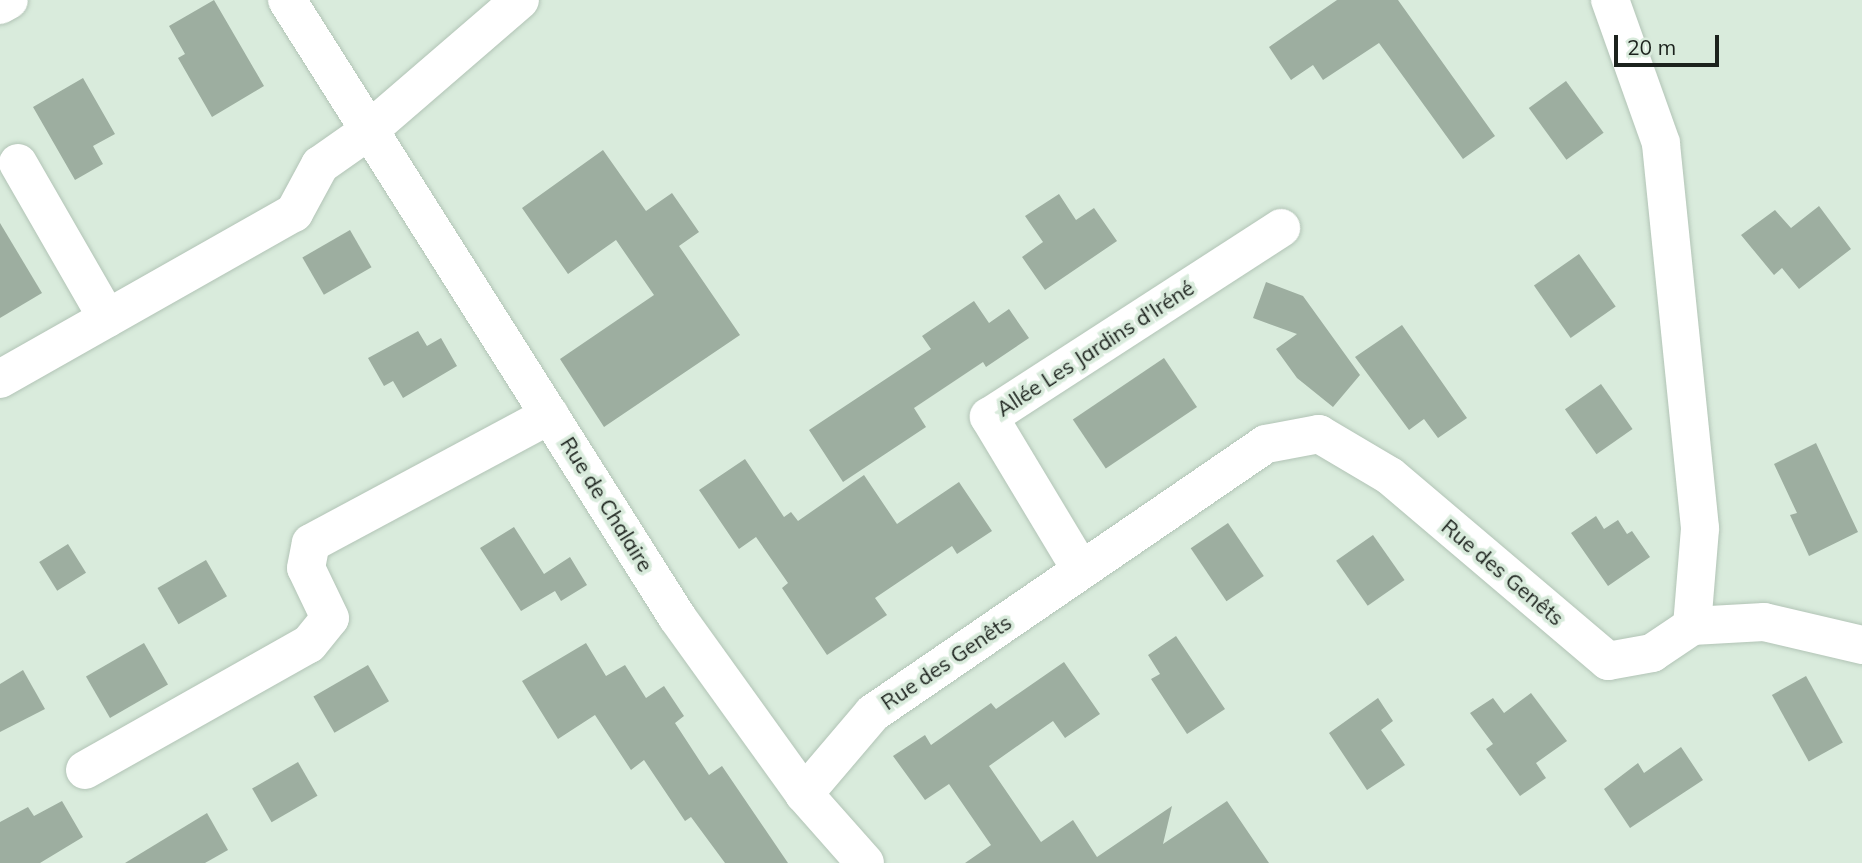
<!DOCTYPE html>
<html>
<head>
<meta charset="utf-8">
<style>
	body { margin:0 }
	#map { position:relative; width:1862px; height:863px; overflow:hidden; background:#d9ebdc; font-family:Mulish,sans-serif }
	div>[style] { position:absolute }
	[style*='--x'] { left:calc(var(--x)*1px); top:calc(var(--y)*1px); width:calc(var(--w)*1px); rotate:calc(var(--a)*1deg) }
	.building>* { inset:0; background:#9daea0; transform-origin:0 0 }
	.roads { filter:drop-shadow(0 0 2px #b2c4b6) drop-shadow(0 0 2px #b2c4b6) }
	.minor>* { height:38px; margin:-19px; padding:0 19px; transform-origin:19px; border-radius:19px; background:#fff }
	span { translate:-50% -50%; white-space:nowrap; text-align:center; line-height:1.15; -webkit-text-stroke:7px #d9ebdc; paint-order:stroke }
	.street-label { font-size:21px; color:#1c221d }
	.scale { position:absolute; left:1614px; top:35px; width:105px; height:32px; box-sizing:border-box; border:4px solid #1c221d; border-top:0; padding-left:9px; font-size:21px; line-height:24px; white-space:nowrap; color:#1c221d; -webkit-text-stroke:5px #d9ebdc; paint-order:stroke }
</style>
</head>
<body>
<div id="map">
	<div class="building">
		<div style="clip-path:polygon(214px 0,264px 86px,212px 117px,178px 58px,185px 54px,169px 26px)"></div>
		<div style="clip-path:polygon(1337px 0,1398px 0,1495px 136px,1463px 159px,1379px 43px,1323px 80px,1313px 65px,1291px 80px,1269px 47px)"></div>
		<div style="clip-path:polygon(83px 78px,115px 134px,93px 146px,103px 164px,75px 180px,33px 107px)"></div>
		<div style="left:1566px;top:81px;width:64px;height:46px;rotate:54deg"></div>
		<div style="clip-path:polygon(603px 150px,646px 211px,672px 193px,699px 232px,679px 246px,740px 335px,604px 427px,560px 359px,654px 295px,616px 240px,568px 274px,522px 208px)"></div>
		<div style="clip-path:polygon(1059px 194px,1076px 220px,1094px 208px,1117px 241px,1045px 290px,1022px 257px,1043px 242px,1025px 216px)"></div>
		<div style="clip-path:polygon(1819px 206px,1851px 249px,1799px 289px,1782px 268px,1774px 275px,1741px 235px,1775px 210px,1791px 228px)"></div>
		<div style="clip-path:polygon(0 223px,42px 293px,0 318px)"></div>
		<div style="left:350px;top:230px;width:43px;height:55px;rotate:60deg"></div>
		<div style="left:1579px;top:254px;width:64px;height:55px;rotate:55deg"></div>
		<div style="clip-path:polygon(1266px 282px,1303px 296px,1360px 375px,1333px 407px,1297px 378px,1276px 349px,1297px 334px,1253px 318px)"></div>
		<div style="clip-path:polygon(974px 301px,989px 323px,1009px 309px,1029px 338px,986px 367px,983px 362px,914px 408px,926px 427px,843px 482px,809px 430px,931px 349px,922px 336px)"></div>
		<div style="clip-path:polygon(1402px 325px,1467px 418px,1438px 438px,1424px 419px,1409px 430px,1355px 357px)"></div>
		<div style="clip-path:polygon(418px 331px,427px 346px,441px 338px,457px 366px,403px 398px,393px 381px,384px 386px,368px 358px)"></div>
		<div style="left:1164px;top:358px;width:59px;height:110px;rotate:56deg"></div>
		<div style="left:1601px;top:384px;width:55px;height:44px;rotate:55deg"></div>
		<div style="clip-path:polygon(1816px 443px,1858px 532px,1809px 556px,1790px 515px,1797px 513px,1774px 464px)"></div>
		<div style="clip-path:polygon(745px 459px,784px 517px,791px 512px,798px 521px,864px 475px,897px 524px,959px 482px,992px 531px,957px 554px,952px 546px,875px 598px,887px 615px,827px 655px,782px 588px,788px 583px,756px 537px,739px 549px,699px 490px)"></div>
		<div style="clip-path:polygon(1596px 516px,1604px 529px,1618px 520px,1627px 534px,1632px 531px,1650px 557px,1608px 586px,1571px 533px)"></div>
		<div style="left:1228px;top:523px;width:64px;height:45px;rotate:56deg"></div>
		<div style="clip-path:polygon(514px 527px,544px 574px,570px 557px,587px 585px,561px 601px,555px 591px,521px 611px,480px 548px)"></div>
		<div style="left:1373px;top:535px;width:55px;height:45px;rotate:55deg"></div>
		<div style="left:68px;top:544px;width:34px;height:34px;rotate:58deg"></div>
		<div style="left:206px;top:560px;width:42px;height:56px;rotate:60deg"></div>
		<div style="clip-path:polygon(1176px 636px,1225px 709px,1187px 734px,1151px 679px,1160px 674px,1148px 655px)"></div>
		<div style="left:144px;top:643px;width:48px;height:67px;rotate:60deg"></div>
		<div style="clip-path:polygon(586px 643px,606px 676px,625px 665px,646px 698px,664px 686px,684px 716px,675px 723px,709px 775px,722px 766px,788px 863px,725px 863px,691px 817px,685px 821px,644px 760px,631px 770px,595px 715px,558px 739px,522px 681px)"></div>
		<div style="clip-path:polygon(1064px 662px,1100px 714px,1065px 738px,1053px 721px,989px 766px,1041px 842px,1073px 820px,1097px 857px,1172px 806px,1163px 844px,1227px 801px,1269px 863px,965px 863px,991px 845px,949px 784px,925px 800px,893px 756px,925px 735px,931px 745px,991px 703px,996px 709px)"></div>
		<div style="left:368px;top:665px;width:42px;height:63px;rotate:60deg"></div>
		<div style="clip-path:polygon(23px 670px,45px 709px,0 732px,0 684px)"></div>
		<div style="left:1806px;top:676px;width:76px;height:39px;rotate:61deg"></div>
		<div style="clip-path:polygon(1531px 693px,1567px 741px,1536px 763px,1546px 778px,1520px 796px,1486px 749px,1493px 744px,1470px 713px,1493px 698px,1504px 713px)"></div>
		<div style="clip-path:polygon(1378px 698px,1393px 721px,1381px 730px,1405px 765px,1367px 790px,1329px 733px)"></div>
		<div style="clip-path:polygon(1681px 747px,1703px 780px,1630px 828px,1604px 789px,1638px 763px,1644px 773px)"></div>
		<div style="left:298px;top:762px;width:39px;height:53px;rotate:60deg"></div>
		<div style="clip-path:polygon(62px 801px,83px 837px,40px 863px,0 863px,0 822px,28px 807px,34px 816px)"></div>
		<div style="clip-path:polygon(207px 813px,228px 850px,205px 863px,125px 863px)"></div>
	</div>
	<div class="roads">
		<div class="minor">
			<div style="--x:287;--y:0;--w:730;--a:57.7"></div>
			<div style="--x:677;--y:617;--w:218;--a:54.3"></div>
			<div style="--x:804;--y:794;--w:92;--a:48.5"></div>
			<div style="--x:0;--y:5;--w:10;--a:-29"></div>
			<div style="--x:18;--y:163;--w:179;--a:60.1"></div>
			<div style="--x:0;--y:379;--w:338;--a:-29.5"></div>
			<div style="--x:294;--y:213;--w:55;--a:-61.6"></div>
			<div style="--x:320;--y:165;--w:57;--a:-35.1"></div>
			<div style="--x:367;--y:132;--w:202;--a:-40.8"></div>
			<div style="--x:1081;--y:570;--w:179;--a:-121"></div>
			<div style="--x:989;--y:417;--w:348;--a:-32.9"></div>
			<div style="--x:1692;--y:626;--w:72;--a:-3.2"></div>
			<div style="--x:1764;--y:622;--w:101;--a:13.2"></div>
			<div style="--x:85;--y:770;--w:257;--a:-29.4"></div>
			<div style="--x:309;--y:644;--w:33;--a:-51"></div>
			<div style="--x:330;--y:618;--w:55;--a:-115.6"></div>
			<div style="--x:306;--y:568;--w:25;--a:-79"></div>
			<div style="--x:311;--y:543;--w:271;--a:-28.2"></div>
			<div style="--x:804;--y:794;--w:106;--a:-49.6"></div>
			<div style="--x:873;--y:713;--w:476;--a:-34.4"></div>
			<div style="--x:1266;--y:444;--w:54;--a:-10.7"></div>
			<div style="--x:1319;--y:434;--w:82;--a:30.6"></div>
			<div style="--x:1390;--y:476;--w:286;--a:40.3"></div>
			<div style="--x:1608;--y:661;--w:45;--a:-10.3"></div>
			<div style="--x:1652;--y:653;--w:48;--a:-34"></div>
			<div style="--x:1692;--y:626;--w:98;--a:-85.3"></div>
			<div style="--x:1700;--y:528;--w:387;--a:-95.8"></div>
			<div style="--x:1661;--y:143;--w:152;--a:-109.6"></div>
		</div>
	</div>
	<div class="street-label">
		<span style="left:1095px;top:348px;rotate:-33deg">Allée Les Jardins d'Iréné</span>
		<span style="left:607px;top:504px;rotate:58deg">Rue de Chalaire</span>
		<span style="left:1503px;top:572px;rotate:40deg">Rue des Genêts</span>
		<span style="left:946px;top:662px;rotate:-34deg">Rue des Genêts</span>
	</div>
	<div class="scale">20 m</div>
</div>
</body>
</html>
